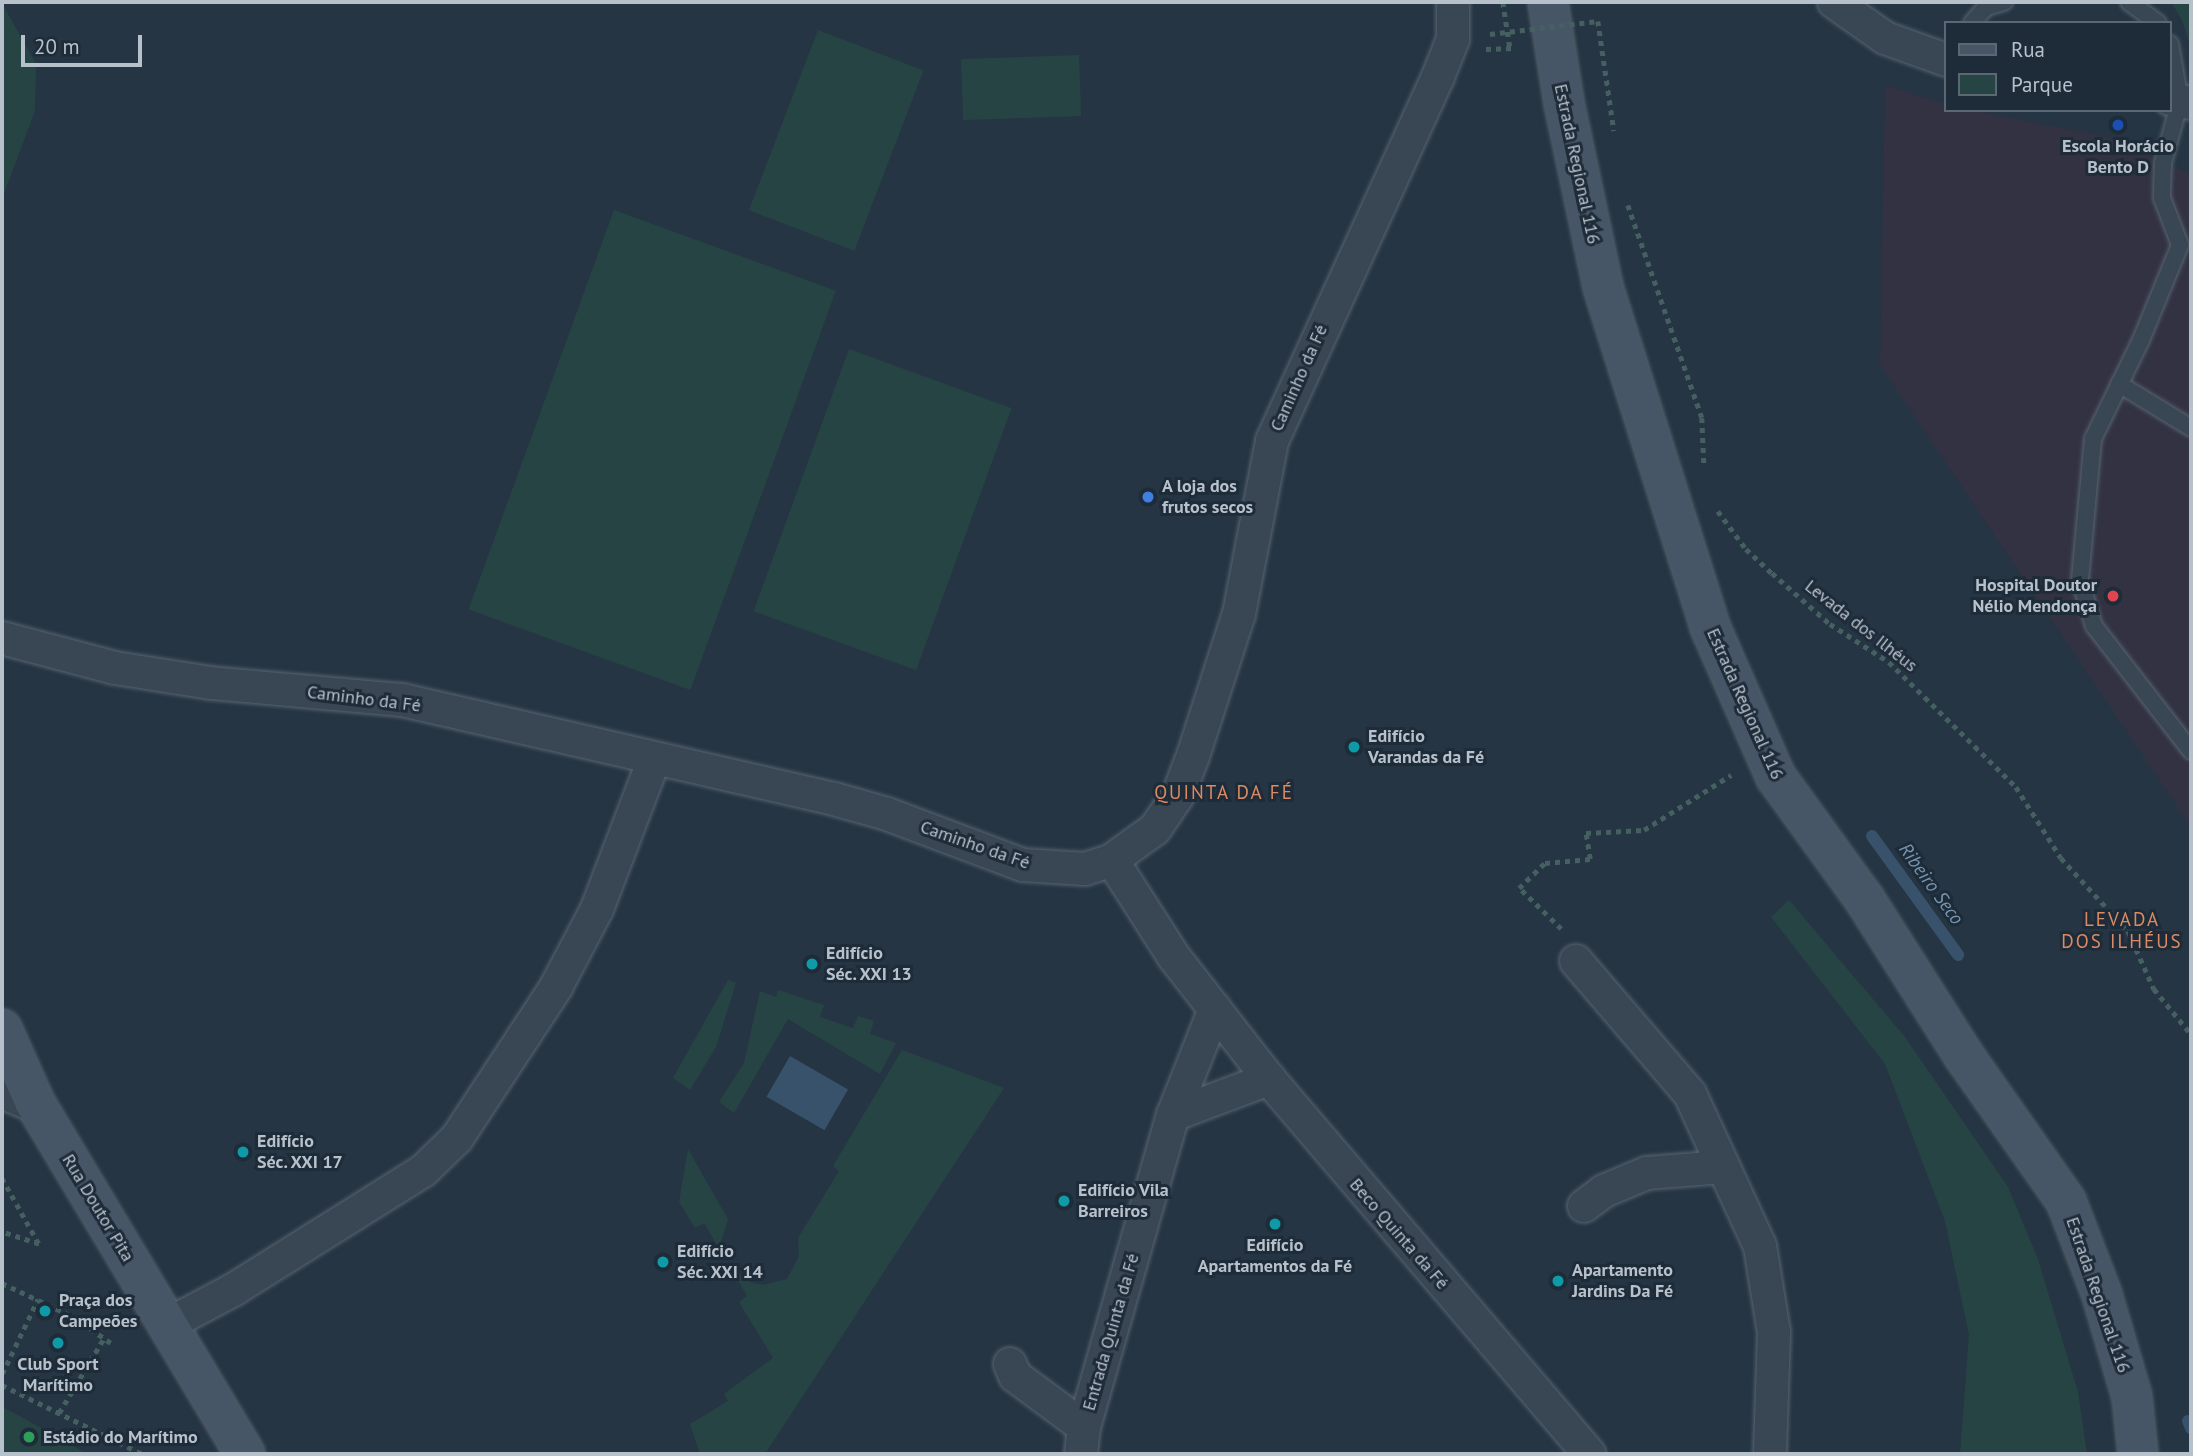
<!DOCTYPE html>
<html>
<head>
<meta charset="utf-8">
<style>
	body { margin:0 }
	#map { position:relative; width:2193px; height:1456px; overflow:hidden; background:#253543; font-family:"PT Sans",sans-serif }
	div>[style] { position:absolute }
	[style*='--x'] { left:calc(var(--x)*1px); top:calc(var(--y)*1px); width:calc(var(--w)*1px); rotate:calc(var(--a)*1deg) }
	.medical>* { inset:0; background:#323243 }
	.green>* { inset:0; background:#274444; transform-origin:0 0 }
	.water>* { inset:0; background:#38526b; transform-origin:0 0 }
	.stream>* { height:12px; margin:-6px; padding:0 6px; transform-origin:6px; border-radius:6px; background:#38526b }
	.path>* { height:4.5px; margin-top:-2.25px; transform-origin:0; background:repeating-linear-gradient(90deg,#456060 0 5px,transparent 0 10px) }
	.roads { filter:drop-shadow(0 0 2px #586470) drop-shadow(0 0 2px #586470) }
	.service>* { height:16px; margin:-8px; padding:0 8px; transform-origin:8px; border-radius:8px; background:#394653 }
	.minor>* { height:32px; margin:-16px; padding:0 16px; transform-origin:16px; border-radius:16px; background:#394653 }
	.tertiary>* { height:38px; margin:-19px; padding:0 19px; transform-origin:19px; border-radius:19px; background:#394653 }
	.secondary>* { height:38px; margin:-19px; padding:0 19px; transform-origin:19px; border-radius:19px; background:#475666 }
	.path-bridge>* { height:4.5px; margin-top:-2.25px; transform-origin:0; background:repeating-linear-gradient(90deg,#456060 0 5px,transparent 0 10px) }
	.dots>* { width:19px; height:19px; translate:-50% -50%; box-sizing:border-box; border:4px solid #1e2b38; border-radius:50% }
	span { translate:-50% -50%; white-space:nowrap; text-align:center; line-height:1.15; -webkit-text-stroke:6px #1e2b38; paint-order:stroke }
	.poi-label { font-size:18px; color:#b7c1cc; font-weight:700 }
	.left { translate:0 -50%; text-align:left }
	.right { translate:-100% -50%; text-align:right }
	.street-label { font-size:18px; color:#b7c1cc }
	.neighbourhood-label { font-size:19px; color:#db8b63; letter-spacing:2px }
	.water-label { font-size:19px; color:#7595b1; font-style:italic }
	.frame { position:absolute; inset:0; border:4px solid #b7c1cc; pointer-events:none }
	.legend { position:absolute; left:1944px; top:21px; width:228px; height:91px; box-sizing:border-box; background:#1e2b38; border:2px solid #5b6773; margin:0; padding:9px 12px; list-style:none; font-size:21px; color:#b7c1cc }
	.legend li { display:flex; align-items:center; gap:14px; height:35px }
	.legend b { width:35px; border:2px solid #5b6773 }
	.scale { position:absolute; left:21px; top:35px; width:121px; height:32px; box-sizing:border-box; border:4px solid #b7c1cc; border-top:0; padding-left:9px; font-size:21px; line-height:24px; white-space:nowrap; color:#b7c1cc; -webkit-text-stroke:5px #1e2b38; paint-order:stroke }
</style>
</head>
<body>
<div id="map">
	<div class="medical">
		<div style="clip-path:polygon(1885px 85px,1946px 104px,1946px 110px,1968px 110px,2107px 137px,2191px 174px,2191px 827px,1880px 365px)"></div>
	</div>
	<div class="green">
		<div style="clip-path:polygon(2171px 2px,2191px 2px,2191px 47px,2182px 20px)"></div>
		<div style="clip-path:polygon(2px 3px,36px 64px,35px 111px,2px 199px)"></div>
		<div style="left:818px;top:30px;width:113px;height:193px;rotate:21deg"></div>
		<div style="left:1079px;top:55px;width:61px;height:118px;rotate:88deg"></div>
		<div style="left:614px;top:210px;width:236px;height:425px;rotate:20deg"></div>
		<div style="left:849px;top:349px;width:173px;height:279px;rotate:20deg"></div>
		<div style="clip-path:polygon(1789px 900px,1905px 1037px,2008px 1187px,2038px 1259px,2078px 1392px,2087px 1454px,1960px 1454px,1969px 1335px,1945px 1221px,1885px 1064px,1771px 917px)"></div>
		<div style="clip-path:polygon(728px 980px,736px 983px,716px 1047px,690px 1090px,673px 1078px)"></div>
		<div style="clip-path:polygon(778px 990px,824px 1005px,820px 1017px,853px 1028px,858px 1016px,874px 1021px,870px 1034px,896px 1043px,880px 1074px,788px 1019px,734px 1113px,719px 1102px,744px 1063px,760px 991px,776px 997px)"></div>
		<div style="clip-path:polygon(902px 1050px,1004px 1088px,765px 1454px,700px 1454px,690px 1424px,728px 1401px,724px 1394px,773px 1358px,739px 1302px,747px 1296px,729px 1265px,750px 1282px,763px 1285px,787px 1279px,799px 1256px,798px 1238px,839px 1171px,833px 1166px)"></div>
		<div style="clip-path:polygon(688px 1149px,728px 1219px,721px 1242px,725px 1259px,704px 1223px,695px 1228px,679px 1202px)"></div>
		<div style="clip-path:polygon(2px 1407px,27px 1420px,87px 1454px,2px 1454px)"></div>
	</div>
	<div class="water">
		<div style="left:790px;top:1056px;width:67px;height:47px;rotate:30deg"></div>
	</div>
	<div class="stream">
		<div style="--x:1872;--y:836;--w:147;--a:54.1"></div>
		<div style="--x:2188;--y:1421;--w:8;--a:67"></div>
	</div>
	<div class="path">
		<div style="--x:1503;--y:2;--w:47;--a:81.3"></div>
		<div style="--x:1598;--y:21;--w:111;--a:81.7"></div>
		<div style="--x:1486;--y:49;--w:30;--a:-2"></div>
		<div style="--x:1628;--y:205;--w:225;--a:70.8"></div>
		<div style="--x:1702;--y:418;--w:45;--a:87.5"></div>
		<div style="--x:1718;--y:511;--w:47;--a:53.6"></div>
		<div style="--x:1746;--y:549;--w:35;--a:43"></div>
		<div style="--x:1772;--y:573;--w:77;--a:41.3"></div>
		<div style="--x:1830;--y:624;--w:70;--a:32.8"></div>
		<div style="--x:1889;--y:662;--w:178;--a:44.5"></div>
		<div style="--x:2016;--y:787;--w:84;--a:57.6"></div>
		<div style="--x:2061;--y:858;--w:99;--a:47.5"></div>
		<div style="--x:2128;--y:931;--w:64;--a:65.9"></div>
		<div style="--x:2154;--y:989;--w:58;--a:50.6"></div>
		<div style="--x:1561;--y:929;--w:59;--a:-135.7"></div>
		<div style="--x:1519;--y:888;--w:36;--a:-44"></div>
		<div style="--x:1545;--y:863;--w:45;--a:-5.1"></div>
		<div style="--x:1590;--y:859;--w:26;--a:-99"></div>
		<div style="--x:1586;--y:833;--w:58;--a:-3"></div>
		<div style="--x:1644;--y:830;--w:103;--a:-32.3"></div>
		<div style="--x:2;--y:1178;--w:76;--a:60.7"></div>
		<div style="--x:39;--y:1244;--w:39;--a:-162"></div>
		<div style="--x:2;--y:1283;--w:80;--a:25.3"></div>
		<div style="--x:74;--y:1317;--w:45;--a:35.1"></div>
		<div style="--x:2;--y:1374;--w:83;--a:-64.4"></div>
		<div style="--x:2;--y:1385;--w:156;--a:26.2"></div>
		<div style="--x:59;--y:1413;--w:87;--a:-59"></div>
	</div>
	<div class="roads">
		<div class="service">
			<div style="--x:2129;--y:2;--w:36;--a:36"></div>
			<div style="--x:1972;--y:23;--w:21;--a:-49"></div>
			<div style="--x:1986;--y:7;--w:19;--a:-16"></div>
			<div style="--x:2170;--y:44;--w:58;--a:80"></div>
			<div style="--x:2180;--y:101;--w:64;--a:105.3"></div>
			<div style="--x:2163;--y:163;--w:35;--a:92"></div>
			<div style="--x:2162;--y:198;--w:50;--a:69"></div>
			<div style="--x:2180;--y:245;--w:103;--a:112.3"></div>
			<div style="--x:2141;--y:340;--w:110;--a:115.9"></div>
			<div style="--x:2093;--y:439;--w:142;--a:95.3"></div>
			<div style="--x:2080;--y:580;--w:48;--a:73.1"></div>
			<div style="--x:2094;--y:626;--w:158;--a:52.2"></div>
			<div style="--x:2119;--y:384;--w:84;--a:31.4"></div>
		</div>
		<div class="minor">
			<div style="--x:1834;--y:2;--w:62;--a:35.2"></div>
			<div style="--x:1885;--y:38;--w:65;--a:19.8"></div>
			<div style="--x:2170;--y:99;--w:21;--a:11"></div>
			<div style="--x:2;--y:638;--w:117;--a:14.9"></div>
			<div style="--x:115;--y:668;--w:97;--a:8.9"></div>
			<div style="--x:211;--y:683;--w:192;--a:5.1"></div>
			<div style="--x:402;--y:700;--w:443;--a:12.9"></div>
			<div style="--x:834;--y:799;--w:55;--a:15.8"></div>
			<div style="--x:887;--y:814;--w:145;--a:20.6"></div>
			<div style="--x:1023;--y:865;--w:62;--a:3.7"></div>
			<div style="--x:1085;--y:869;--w:28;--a:-18"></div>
			<div style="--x:1112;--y:860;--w:53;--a:-35.8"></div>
			<div style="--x:1155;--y:829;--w:41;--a:-55.9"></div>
			<div style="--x:1178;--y:795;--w:42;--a:-69"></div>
			<div style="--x:1193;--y:756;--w:149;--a:-72.1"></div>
			<div style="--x:1239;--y:614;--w:176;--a:-79.2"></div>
			<div style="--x:1272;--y:441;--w:400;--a:-65.5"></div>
			<div style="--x:1438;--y:77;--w:41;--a:-68.5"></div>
			<div style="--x:1453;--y:39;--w:37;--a:-90"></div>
			<div style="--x:1112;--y:860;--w:115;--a:57.4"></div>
			<div style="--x:1174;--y:957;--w:155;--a:52.1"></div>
			<div style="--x:1269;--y:1079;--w:493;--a:49.5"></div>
			<div style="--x:1576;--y:961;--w:175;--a:49.4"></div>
			<div style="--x:1690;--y:1094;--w:167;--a:65.3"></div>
			<div style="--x:1760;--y:1246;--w:87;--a:80.8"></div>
			<div style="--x:1774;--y:1332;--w:122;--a:91.9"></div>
			<div style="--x:1173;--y:1115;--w:103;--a:-20.6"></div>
			<div style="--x:1584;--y:1206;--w:25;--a:-37"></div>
			<div style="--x:1604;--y:1191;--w:47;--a:-22.7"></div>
			<div style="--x:1647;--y:1173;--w:76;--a:-4.5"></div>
			<div style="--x:167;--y:1325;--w:75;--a:-27.9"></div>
			<div style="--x:233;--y:1290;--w:224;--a:-32.1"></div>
			<div style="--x:423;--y:1171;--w:47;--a:-44.1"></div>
			<div style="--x:457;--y:1138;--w:181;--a:-56.7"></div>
			<div style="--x:556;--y:987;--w:88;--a:-62.3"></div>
			<div style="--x:597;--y:909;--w:160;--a:-69.1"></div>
			<div style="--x:1010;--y:1364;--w:13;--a:67"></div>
			<div style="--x:1015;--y:1376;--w:86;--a:36.5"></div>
			<div style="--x:1081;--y:1454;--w:27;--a:-84"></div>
			<div style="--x:1084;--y:1427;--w:324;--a:-74.1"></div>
			<div style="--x:1173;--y:1115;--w:114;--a:-68.4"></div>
		</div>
		<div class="tertiary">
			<div style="--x:2;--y:1089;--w:36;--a:23"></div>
		</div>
		<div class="secondary">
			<div style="--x:1548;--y:2;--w:102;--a:81"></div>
			<div style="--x:1564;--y:103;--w:188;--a:78"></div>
			<div style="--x:1603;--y:287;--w:356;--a:72.5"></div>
			<div style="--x:1710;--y:627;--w:164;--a:66.3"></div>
			<div style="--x:1776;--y:777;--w:152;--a:54.1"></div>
			<div style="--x:1865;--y:900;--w:185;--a:57.6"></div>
			<div style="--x:1964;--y:1056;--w:177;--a:54.9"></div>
			<div style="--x:2066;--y:1201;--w:101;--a:69"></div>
			<div style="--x:2102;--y:1295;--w:106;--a:73.6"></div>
			<div style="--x:2132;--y:1397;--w:57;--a:84"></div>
			<div style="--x:2;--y:1029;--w:81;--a:66"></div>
			<div style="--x:35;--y:1103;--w:409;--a:59.1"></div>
		</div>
	</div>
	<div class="path-bridge">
		<div style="--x:1490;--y:34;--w:109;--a:-6.9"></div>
	</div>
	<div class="dots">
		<div style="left:2118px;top:125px;background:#1a4fb4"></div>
		<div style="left:1148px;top:497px;background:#3f7fe0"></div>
		<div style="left:2113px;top:596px;background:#e0444e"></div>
		<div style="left:1354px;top:747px;background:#0f9aa8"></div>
		<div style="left:812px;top:964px;background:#0f9aa8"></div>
		<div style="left:243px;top:1152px;background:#0f9aa8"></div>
		<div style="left:1064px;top:1201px;background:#0f9aa8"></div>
		<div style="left:1275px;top:1224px;background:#0f9aa8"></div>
		<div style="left:663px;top:1262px;background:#0f9aa8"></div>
		<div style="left:1558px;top:1281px;background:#0f9aa8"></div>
		<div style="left:45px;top:1311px;background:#0f9aa8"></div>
		<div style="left:58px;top:1343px;background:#0f9aa8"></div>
		<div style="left:29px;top:1437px;background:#2e9e5b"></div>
	</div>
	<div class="poi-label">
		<span style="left:2118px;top:157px">Escola Horácio<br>Bento D</span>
		<span class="left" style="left:1162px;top:497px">A loja dos<br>frutos secos</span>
		<span class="right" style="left:2097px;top:596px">Hospital Doutor<br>Nélio Mendonça</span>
		<span class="left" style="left:1368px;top:747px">Edifício<br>Varandas da Fé</span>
		<span class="left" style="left:826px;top:964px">Edifício<br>Séc. XXI 13</span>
		<span class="left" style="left:257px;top:1152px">Edifício<br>Séc. XXI 17</span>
		<span class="left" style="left:1078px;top:1201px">Edifício Vila<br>Barreiros</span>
		<span style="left:1275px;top:1256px">Edifício<br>Apartamentos da Fé</span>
		<span class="left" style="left:677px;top:1262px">Edifício<br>Séc. XXI 14</span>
		<span class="left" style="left:1572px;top:1281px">Apartamento<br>Jardins Da Fé</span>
		<span class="left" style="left:59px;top:1311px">Praça dos<br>Campeões</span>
		<span style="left:58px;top:1375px">Club Sport<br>Marítimo</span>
		<span class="left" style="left:43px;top:1437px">Estádio do Marítimo</span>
	</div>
	<div class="street-label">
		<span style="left:1577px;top:164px;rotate:78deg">Estrada Regional 116</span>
		<span style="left:1299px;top:378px;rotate:-66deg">Caminho da Fé</span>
		<span style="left:1861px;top:626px;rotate:38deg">Levada dos Ilhéus</span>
		<span style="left:364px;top:699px;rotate:7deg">Caminho da Fé</span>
		<span style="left:1745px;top:704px;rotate:66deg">Estrada Regional 116</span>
		<span style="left:975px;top:845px;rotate:19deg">Caminho da Fé</span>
		<span style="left:98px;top:1208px;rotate:59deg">Rua Doutor Pita</span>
		<span style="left:1399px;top:1234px;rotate:49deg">Beco Quinta da Fé</span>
		<span style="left:2098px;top:1295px;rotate:71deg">Estrada Regional 116</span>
		<span style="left:1111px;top:1332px;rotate:-74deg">Entrada Quinta da Fé</span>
	</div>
	<div class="neighbourhood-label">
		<span style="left:1224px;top:793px">QUINTA DA FÉ</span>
		<span style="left:2122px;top:931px">LEVADA<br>DOS ILHÉUS</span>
	</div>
	<div class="water-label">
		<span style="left:1931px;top:884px;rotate:54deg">Ribeiro Seco</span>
	</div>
	<div class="frame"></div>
	<ul class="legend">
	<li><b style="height:9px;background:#475666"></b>Rua</li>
	<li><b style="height:19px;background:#274444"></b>Parque</li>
	</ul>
	<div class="scale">20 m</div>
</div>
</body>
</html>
